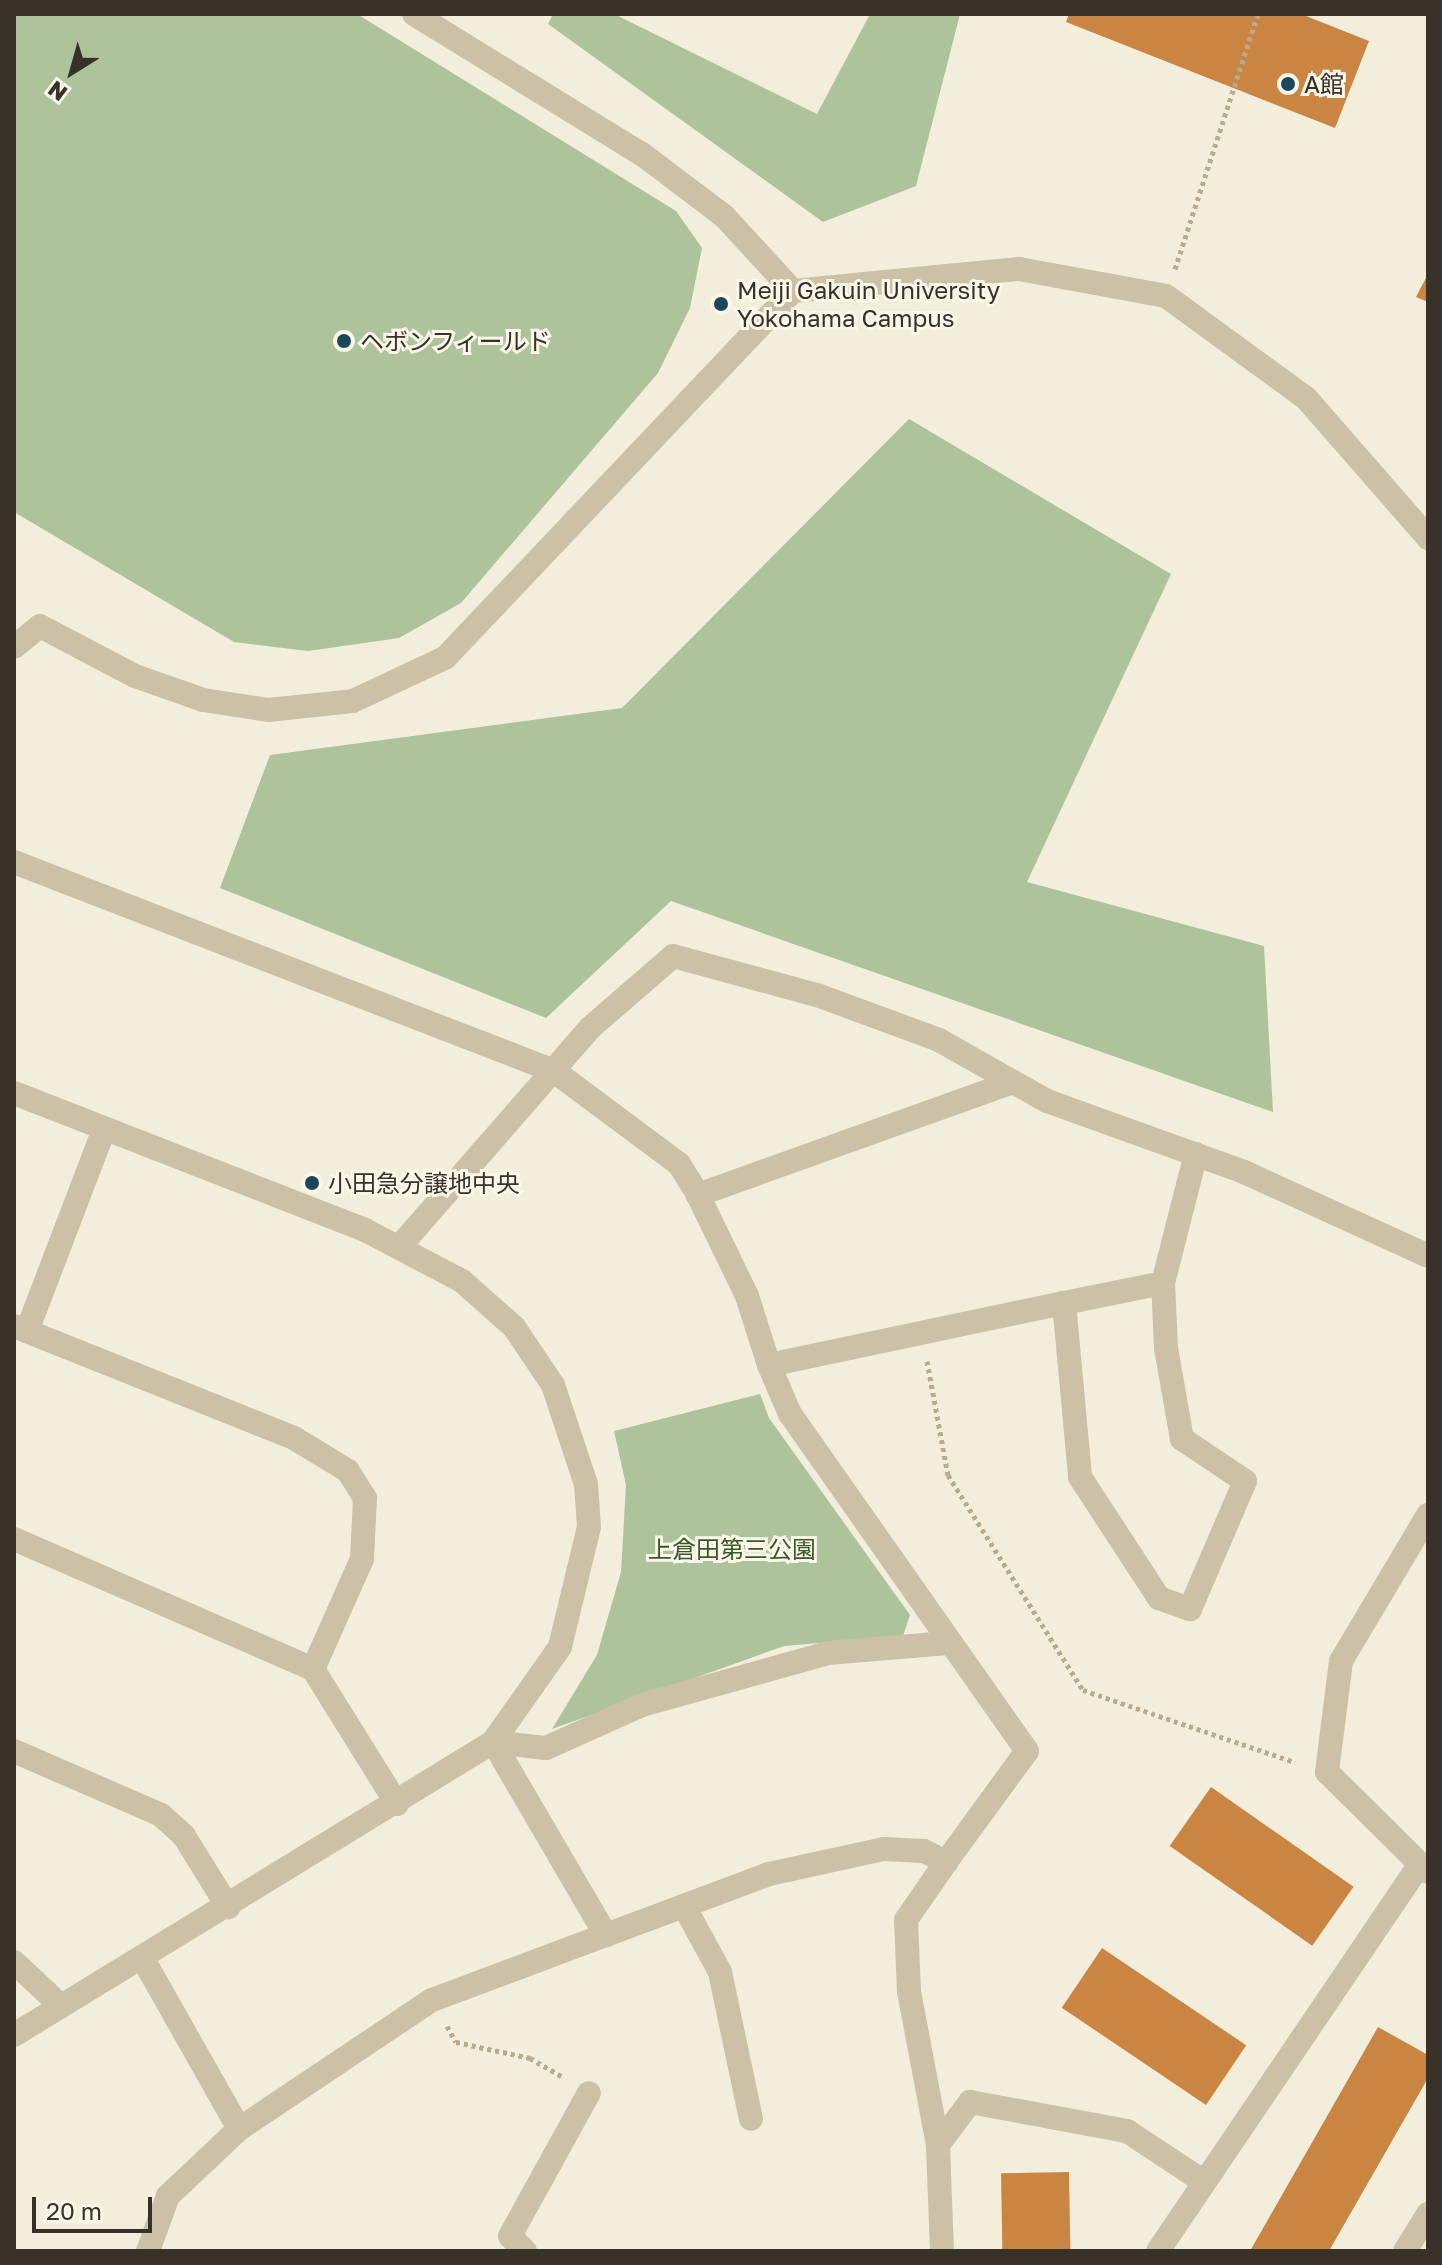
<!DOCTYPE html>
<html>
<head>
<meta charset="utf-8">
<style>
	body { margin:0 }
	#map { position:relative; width:1442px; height:2265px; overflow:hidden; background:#f3eedc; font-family:"Golos Text","Noto Sans JP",sans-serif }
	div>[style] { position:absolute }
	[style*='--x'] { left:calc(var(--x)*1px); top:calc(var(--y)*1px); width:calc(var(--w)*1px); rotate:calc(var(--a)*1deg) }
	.green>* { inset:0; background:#acc39b }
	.building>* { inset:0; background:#ca8543; transform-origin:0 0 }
	.path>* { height:5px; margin-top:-2.5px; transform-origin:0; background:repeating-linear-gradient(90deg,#b8ab92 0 4px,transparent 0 8px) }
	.minor>* { height:24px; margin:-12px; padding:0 12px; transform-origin:12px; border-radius:12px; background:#ccc1a7 }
	.dots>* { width:22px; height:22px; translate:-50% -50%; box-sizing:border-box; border:4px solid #faf7e9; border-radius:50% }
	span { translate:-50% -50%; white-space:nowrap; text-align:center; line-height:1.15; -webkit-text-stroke:6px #faf7e9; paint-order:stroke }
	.poi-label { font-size:24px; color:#383128 }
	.left { translate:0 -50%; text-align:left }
	.park-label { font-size:24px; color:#3c572b }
	.frame { position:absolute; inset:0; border:16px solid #383128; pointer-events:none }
	.north { position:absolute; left:32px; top:32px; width:80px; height:80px; -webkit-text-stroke:6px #faf7e9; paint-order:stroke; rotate:217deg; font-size:22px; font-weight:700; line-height:32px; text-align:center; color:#383128 }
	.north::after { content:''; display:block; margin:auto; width:28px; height:36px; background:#383128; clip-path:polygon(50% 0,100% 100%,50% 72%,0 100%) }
	.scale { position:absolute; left:32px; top:2197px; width:120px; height:36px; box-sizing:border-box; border:4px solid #383128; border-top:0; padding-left:10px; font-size:24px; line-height:28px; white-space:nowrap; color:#383128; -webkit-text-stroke:6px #faf7e9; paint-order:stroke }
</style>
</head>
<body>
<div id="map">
	<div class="green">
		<div style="clip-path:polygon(14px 14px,357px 14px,676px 211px,702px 248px,690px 308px,658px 373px,461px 603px,399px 638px,308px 651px,234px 642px,14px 512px)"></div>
		<div style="clip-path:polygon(553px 14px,614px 14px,817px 114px,870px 14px,960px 14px,916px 186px,823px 222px,548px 24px)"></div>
		<div style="clip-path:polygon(909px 419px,1171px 574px,1027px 882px,1264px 946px,1273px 1112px,671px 901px,546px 1018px,220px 888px,270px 755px,622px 708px)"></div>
		<div style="clip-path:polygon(760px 1394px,769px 1418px,910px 1615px,903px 1636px,784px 1646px,552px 1729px,597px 1655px,621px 1572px,626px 1485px,614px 1431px)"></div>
	</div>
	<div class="building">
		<div style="clip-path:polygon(1069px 14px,1301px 14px,1369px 41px,1335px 128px,1066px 22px)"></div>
		<div style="clip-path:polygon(1428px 274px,1428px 302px,1416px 297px)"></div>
		<div style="left:1211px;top:1787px;width:174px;height:72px;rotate:35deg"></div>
		<div style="left:1102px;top:1948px;width:174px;height:72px;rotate:34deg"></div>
		<div style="clip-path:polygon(1378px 2027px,1428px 2055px,1428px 2078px,1329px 2251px,1250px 2251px)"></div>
		<div style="left:1069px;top:2172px;width:79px;height:68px;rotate:89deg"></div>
	</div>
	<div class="path">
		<div style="--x:1175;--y:269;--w:268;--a:-72"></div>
		<div style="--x:927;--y:1361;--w:116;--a:79.6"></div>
		<div style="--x:948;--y:1475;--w:254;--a:57.9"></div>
		<div style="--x:1083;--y:1690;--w:224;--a:18.8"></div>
		<div style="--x:447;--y:2026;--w:18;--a:61"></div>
		<div style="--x:456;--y:2042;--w:76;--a:12.2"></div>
		<div style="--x:530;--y:2058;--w:39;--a:30"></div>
	</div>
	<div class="minor">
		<div style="--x:414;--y:14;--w:268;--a:31.6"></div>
		<div style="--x:642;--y:154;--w:103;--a:37.1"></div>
		<div style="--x:724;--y:216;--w:102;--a:47.4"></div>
		<div style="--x:14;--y:647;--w:33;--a:-39"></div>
		<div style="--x:40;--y:626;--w:107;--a:27.8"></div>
		<div style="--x:135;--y:676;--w:72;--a:19.4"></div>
		<div style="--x:203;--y:700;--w:66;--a:8.7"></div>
		<div style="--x:268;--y:710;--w:85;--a:-6"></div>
		<div style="--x:353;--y:701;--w:102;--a:-25.1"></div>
		<div style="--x:445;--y:658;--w:506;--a:-46.52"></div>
		<div style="--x:793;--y:291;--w:227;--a:-5.6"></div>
		<div style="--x:1019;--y:269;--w:149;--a:10.4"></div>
		<div style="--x:1166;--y:296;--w:173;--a:36.1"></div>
		<div style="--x:1306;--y:398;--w:186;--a:48.9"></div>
		<div style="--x:14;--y:862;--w:579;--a:21.16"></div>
		<div style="--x:554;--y:1071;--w:156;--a:36.6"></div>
		<div style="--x:679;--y:1164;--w:36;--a:58"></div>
		<div style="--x:1013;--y:1082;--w:335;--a:160.3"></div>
		<div style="--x:698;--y:1195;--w:112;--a:64.1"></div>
		<div style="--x:747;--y:1296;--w:72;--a:72.3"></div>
		<div style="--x:769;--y:1365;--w:301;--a:-11.9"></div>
		<div style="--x:1064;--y:1303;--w:175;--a:84.7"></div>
		<div style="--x:1080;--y:1477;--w:145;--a:56.9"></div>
		<div style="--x:1159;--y:1598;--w:33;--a:20"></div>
		<div style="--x:1190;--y:1609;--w:139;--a:-66.7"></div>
		<div style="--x:1245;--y:1481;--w:76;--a:-146.3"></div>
		<div style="--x:1182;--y:1439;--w:92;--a:-100"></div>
		<div style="--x:1166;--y:1348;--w:65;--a:-92.6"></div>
		<div style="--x:1163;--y:1283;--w:133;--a:-75.7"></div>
		<div style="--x:14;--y:1093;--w:377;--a:21.3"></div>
		<div style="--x:365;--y:1230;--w:110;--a:27.7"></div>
		<div style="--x:462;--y:1281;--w:69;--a:41.5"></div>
		<div style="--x:514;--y:1327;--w:70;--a:56.1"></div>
		<div style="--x:553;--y:1385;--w:104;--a:71.6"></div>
		<div style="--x:586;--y:1484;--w:43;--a:86"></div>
		<div style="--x:589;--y:1527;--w:123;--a:103.6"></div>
		<div style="--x:560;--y:1647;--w:116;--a:125.2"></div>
		<div style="--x:493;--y:1742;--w:562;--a:148.55"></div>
		<div style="--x:400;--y:1246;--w:289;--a:-48.9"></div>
		<div style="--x:590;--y:1028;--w:110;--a:-40.9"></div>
		<div style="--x:673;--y:956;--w:149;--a:15.2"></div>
		<div style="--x:817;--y:995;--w:130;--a:20.2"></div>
		<div style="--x:939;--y:1040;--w:124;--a:29.5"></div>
		<div style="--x:1047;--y:1101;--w:209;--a:19.8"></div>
		<div style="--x:1244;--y:1172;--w:202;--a:24.5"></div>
		<div style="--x:1064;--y:1303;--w:101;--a:-11.4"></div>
		<div style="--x:14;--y:1326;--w:302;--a:21.8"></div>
		<div style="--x:294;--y:1438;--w:63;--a:31.4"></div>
		<div style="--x:348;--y:1471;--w:32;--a:58"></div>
		<div style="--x:365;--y:1498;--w:61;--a:92.8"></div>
		<div style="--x:362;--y:1559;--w:120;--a:114"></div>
		<div style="--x:27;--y:1331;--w:216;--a:-69.1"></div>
		<div style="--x:1428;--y:1515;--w:170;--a:120.8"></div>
		<div style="--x:1341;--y:1661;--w:112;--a:97.2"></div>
		<div style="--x:1327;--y:1772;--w:142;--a:44.7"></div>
		<div style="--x:14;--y:1539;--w:326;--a:23.5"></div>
		<div style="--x:313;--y:1669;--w:159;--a:58.1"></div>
		<div style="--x:493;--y:1742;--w:53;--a:6.5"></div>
		<div style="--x:546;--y:1748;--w:105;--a:-24.1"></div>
		<div style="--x:642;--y:1705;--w:193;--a:-15.6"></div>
		<div style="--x:828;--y:1653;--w:120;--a:-4.8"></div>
		<div style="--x:493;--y:1742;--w:224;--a:59.7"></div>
		<div style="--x:14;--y:1751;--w:160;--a:23.5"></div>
		<div style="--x:161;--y:1815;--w:31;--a:42"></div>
		<div style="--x:184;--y:1836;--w:84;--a:58.2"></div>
		<div style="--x:684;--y:1906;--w:75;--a:61.4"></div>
		<div style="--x:720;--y:1972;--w:150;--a:78.1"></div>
		<div style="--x:143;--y:1959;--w:195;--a:60.5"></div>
		<div style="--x:239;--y:2129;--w:232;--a:-33.8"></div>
		<div style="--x:432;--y:2000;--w:186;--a:-20.5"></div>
		<div style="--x:606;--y:1935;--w:174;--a:-20.5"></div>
		<div style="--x:769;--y:1874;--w:118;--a:-12.3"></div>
		<div style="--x:884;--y:1849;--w:40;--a:2.9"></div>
		<div style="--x:924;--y:1851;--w:25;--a:27"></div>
		<div style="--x:946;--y:1862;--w:137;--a:-53.9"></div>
		<div style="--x:1027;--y:1751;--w:412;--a:-125.1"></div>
		<div style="--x:790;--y:1414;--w:53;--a:-113.2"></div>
		<div style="--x:14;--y:1962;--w:64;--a:43.1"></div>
		<div style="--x:938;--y:2145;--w:156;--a:-100.7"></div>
		<div style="--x:909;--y:1992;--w:72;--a:-92.4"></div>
		<div style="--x:906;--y:1920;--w:70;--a:-55.4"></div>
		<div style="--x:148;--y:2251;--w:59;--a:-70"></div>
		<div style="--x:168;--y:2196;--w:98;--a:-43.3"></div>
		<div style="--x:525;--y:2251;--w:21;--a:-135"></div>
		<div style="--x:510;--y:2236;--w:163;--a:-61.1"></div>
		<div style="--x:942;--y:2251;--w:106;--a:-92.2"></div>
		<div style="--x:938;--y:2145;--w:54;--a:-53.3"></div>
		<div style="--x:970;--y:2102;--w:160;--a:10.5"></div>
		<div style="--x:1127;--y:2131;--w:92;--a:33.5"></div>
		<div style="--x:1158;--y:2251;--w:467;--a:-55.9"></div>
		<div style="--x:1405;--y:2251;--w:44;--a:-58.1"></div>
	</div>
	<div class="dots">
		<div style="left:1288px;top:84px;background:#1c475b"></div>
		<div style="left:721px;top:304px;background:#1c475b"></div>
		<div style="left:344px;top:341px;background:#1c475b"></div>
		<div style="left:312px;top:1183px;background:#1c475b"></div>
	</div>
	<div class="poi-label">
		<span class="left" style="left:1304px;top:84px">A館</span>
		<span class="left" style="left:737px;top:304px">Meiji Gakuin University<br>Yokohama Campus</span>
		<span class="left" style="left:360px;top:341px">ヘボンフィールド</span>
		<span class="left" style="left:328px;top:1183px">小田急分譲地中央</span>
	</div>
	<div class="park-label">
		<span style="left:732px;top:1549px">上倉田第三公園</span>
	</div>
	<div class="frame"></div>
	<div class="north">N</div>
	<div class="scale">20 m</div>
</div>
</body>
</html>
